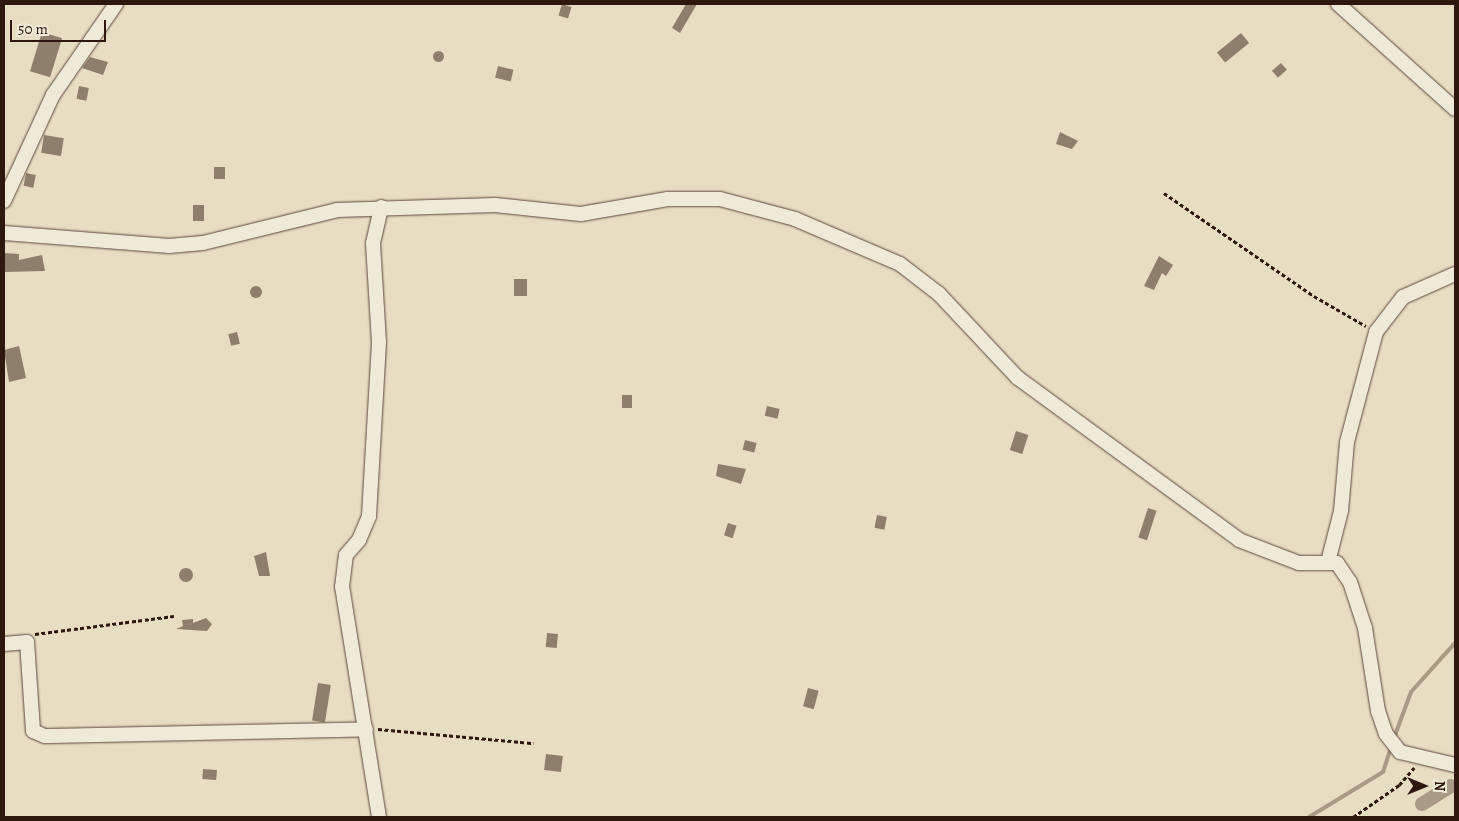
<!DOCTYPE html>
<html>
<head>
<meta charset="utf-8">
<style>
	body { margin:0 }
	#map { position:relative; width:1459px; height:821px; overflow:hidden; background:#e7ddc2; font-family:Alegreya,serif }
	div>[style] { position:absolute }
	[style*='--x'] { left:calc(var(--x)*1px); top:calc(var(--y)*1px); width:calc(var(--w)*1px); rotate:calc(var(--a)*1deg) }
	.stream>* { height:4px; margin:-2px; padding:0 2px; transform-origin:2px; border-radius:2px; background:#a89a85 }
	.canal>* { height:14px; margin:-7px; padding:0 7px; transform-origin:7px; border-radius:7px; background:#a89a85 }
	.building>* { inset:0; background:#8e7e6c; transform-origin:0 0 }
	.round { border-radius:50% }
	.path>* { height:2.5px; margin-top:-1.25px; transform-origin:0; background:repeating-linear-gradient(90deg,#2d170f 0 4px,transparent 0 6.5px) }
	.roads { filter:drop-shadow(0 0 1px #5c483c) drop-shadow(0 0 1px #5c483c) }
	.minor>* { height:14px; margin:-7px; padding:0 7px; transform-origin:7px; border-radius:7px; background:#efe9d7 }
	span { translate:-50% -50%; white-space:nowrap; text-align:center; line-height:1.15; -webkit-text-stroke:4.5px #efe9d7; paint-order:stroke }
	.frame { position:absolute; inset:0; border:5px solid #2d170f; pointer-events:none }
	.north { position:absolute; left:1399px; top:761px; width:50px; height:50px; -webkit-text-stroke:4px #efe9d7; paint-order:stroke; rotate:90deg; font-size:14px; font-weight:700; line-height:20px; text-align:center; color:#2d170f }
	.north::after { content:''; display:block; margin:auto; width:18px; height:22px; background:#2d170f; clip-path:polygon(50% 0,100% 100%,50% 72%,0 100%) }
	.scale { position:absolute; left:10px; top:20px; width:96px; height:22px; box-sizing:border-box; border:2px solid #2d170f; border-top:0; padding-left:6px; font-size:15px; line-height:18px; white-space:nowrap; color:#2d170f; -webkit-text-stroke:4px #efe9d7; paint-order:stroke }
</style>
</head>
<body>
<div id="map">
	<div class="stream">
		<div style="--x:1394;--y:738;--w:49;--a:-69.7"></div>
		<div style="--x:1411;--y:692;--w:66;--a:-48.1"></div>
		<div style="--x:1309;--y:817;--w:87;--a:-31.3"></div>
		<div style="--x:1383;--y:772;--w:26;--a:-72"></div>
	</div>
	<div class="canal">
		<div style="--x:1422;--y:804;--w:34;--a:-32"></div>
	</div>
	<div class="building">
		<div style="left:562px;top:4px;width:10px;height:12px;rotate:17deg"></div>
		<div style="clip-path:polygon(686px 4px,697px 4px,680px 33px,672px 28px)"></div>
		<div style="left:42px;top:32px;width:21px;height:41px;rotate:17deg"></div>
		<div style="left:1241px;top:33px;width:13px;height:31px;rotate:51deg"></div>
		<div class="round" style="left:432.5px;top:50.5px;width:11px;height:11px"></div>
		<div style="clip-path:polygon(90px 57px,108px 62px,103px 75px,82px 68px)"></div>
		<div style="left:1281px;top:63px;width:9px;height:12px;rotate:49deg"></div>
		<div style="left:498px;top:66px;width:16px;height:12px;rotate:14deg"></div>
		<div style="left:79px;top:86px;width:10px;height:13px;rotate:11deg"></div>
		<div style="clip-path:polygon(1060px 132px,1078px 141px,1072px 149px,1056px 144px)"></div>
		<div style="left:44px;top:135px;width:20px;height:18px;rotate:9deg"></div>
		<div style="left:214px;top:167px;width:11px;height:12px"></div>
		<div style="left:26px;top:173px;width:10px;height:13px;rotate:11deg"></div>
		<div style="left:193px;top:205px;width:11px;height:16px"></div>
		<div style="clip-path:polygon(4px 253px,19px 254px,19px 260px,42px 255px,45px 271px,4px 272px)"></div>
		<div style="clip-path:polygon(1159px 256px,1173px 265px,1166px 276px,1162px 273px,1154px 290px,1144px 286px)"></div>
		<div style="left:527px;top:279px;width:17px;height:13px;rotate:90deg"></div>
		<div class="round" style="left:250px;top:286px;width:12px;height:12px"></div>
		<div style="left:237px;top:332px;width:12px;height:9px;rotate:76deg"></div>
		<div style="clip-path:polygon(19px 346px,26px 378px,9px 382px,4px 350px)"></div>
		<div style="left:622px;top:395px;width:10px;height:13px"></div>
		<div style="left:767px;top:406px;width:13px;height:10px;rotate:13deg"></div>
		<div style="left:1016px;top:431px;width:13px;height:20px;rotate:18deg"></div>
		<div style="left:745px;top:440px;width:12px;height:10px;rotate:14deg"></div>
		<div style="clip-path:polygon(718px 464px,746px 469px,741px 484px,716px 476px)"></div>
		<div style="left:1148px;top:508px;width:9px;height:31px;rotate:18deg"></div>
		<div style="left:877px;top:515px;width:10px;height:13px;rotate:11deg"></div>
		<div style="left:728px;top:523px;width:9px;height:13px;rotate:18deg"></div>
		<div style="clip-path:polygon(266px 552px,270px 576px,259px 576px,254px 556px)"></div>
		<div class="round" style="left:179px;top:568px;width:14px;height:14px"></div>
		<div style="clip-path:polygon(206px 618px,212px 624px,207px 631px,176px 629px,183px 626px,182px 620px,193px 619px,193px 623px)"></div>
		<div style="left:547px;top:633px;width:11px;height:14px;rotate:5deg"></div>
		<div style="left:318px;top:683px;width:13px;height:38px;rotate:9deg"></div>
		<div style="left:808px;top:688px;width:11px;height:19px;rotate:15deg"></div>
		<div style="left:546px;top:754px;width:17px;height:16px;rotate:7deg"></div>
		<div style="left:203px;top:769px;width:14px;height:10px;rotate:4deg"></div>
	</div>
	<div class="path">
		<div style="--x:1164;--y:193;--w:182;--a:34.5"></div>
		<div style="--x:1314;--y:296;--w:60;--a:30"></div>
		<div style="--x:35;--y:634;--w:140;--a:-7.4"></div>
		<div style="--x:378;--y:729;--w:156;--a:5.2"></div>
		<div style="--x:1353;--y:817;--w:56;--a:-34.8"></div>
		<div style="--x:1399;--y:785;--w:23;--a:-49"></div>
	</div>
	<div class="roads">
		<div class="minor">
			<div style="--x:1338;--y:4;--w:157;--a:41.9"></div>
			<div style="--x:4;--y:201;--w:117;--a:-65.2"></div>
			<div style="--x:53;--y:95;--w:111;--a:-55.3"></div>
			<div style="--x:4;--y:233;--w:166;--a:4.5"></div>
			<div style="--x:169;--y:246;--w:34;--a:-5"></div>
			<div style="--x:203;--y:243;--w:138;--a:-13.8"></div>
			<div style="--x:337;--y:210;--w:158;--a:-1.8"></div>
			<div style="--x:495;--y:205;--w:86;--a:6"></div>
			<div style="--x:581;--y:214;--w:88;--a:-9.8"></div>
			<div style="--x:668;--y:199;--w:52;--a:0"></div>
			<div style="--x:720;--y:199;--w:78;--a:14.9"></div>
			<div style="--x:795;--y:219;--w:114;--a:23.2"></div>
			<div style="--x:900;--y:264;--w:49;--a:37.6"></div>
			<div style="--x:939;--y:294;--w:115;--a:46.8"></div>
			<div style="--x:1018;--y:378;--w:274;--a:36.2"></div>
			<div style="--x:1239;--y:540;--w:64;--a:21"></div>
			<div style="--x:1299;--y:563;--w:38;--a:0"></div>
			<div style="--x:1337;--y:563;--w:23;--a:56"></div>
			<div style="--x:1350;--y:582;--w:48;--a:71.9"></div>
			<div style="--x:1365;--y:628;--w:84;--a:81.1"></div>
			<div style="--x:1378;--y:711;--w:24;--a:71"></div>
			<div style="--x:1386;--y:734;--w:23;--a:52"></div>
			<div style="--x:1400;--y:752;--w:57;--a:13.3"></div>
			<div style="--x:1328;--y:562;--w:53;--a:-75.7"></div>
			<div style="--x:1341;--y:511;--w:69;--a:-85"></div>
			<div style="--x:1347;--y:442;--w:114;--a:-75.2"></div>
			<div style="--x:1376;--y:332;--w:44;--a:-52.4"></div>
			<div style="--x:1403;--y:297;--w:57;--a:-23.9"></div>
			<div style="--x:4;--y:644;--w:23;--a:-5"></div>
			<div style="--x:27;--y:642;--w:89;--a:86.1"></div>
			<div style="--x:33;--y:731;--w:13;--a:23"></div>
			<div style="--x:45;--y:736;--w:321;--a:-1.2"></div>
			<div style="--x:379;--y:817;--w:233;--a:-99.1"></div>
			<div style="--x:342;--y:587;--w:32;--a:-83"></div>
			<div style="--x:346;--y:555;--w:20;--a:-49"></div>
			<div style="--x:359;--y:540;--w:26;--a:-67"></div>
			<div style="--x:369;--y:516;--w:174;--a:-86.7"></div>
			<div style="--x:379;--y:342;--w:99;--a:-93.5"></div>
			<div style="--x:373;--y:243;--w:37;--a:-77"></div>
		</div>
	</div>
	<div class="frame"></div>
	<div class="north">N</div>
	<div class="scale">50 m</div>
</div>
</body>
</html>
